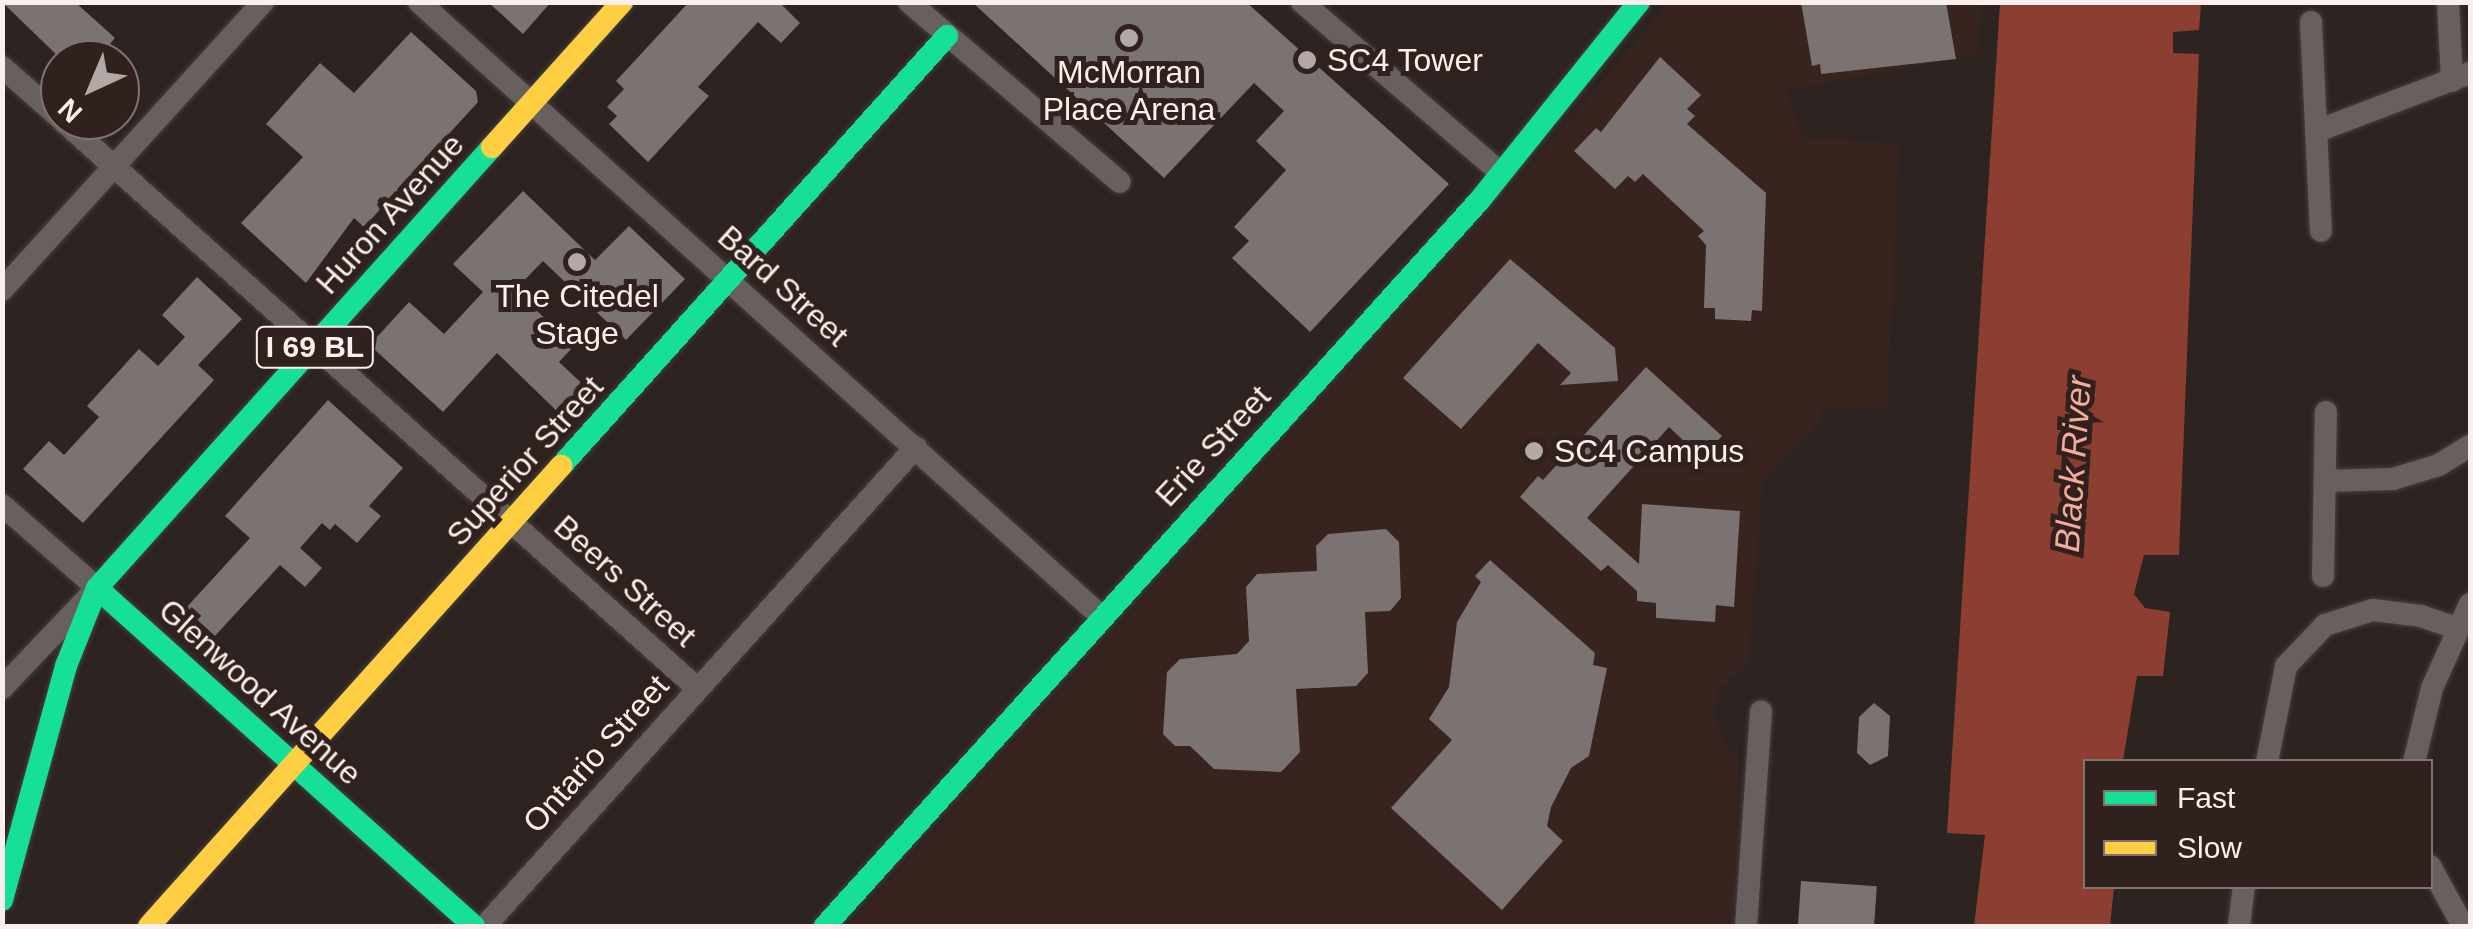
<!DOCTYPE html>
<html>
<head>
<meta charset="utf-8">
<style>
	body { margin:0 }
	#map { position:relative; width:2473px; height:929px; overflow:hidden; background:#2d2422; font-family:Helvetica,sans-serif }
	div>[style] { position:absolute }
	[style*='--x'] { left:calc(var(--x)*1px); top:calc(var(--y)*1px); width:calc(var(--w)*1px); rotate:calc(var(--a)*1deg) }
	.built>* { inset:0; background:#38241f }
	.water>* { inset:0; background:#8c3e30 }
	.building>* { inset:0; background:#7b7371; transform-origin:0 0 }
	.roads { filter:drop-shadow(0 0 2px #463f3d) drop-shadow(0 0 2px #463f3d) }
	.street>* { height:22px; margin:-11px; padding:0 11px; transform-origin:11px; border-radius:11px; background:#68605e }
	.fast>* { height:22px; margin:-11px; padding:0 11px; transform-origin:11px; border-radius:11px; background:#16e098 }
	.slow>* { height:22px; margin:-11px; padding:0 11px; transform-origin:11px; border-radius:11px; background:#ffcf43 }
	.dots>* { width:28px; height:28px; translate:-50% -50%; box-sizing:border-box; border:5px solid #31211e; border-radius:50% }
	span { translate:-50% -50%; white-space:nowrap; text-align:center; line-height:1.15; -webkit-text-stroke:10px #31211e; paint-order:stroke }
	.shield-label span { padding:2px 8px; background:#31211e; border:2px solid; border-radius:8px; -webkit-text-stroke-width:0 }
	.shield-label { font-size:30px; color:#faefec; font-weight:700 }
	.poi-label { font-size:32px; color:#faefec }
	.left { translate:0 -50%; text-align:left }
	.street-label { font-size:32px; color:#faefec }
	.water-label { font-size:35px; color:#f3ab9c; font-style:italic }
	.frame { position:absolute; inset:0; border:5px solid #faefec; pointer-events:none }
	.legend { position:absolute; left:2083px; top:759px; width:350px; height:130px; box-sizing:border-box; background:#31211e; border:2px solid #817370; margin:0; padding:12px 18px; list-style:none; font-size:30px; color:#faefec }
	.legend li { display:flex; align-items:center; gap:20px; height:50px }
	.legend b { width:50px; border:2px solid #817370 }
	.north { position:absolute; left:40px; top:40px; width:100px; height:100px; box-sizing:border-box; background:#31211e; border:2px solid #817370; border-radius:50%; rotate:224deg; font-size:28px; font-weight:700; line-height:40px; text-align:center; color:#faefec }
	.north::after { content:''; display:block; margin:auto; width:35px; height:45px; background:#b2a8a5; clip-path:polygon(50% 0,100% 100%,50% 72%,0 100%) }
</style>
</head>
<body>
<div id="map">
	<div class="built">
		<div style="clip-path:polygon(1669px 3px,1982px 3px,1977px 55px,1785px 90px,1803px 138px,1899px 143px,1887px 410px,1823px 407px,1821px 421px,1763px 480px,1748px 663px,1718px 689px,1713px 713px,1722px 740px,1740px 759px,1732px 926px,849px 926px,1509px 191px)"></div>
	</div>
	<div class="water">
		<div style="clip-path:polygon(2000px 3px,2201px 3px,2199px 30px,2173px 32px,2173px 53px,2199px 54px,2179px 555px,2144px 555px,2134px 594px,2145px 608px,2170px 612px,2163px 676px,2137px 676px,2123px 761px,2086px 762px,2086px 886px,2114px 887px,2110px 926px,1974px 926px,1985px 835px,1947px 833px)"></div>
	</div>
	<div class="building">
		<div style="clip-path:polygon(2px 2px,75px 2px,115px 38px,96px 60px,62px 60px)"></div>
		<div style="clip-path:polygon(488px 2px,551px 2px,523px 34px)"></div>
		<div style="clip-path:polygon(689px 2px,779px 2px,800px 23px,781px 43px,758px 22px,698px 87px,709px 96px,648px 162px,609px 124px,617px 116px,607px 107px,624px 89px,616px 81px)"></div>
		<div style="clip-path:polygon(972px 2px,1246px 2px,1449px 184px,1310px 332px,1232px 258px,1249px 241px,1234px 227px,1286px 170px,1256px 141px,1284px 111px,1254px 83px,1164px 178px)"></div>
		<div style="clip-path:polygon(1801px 2px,1946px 2px,1956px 59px,1821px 74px,1820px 64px,1812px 66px)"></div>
		<div style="clip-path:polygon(411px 32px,476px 91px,478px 102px,364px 227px,354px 218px,306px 283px,241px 223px,303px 157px,266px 124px,320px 63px,354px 93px)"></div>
		<div style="clip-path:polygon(1660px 57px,1701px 95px,1687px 109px,1695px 116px,1687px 124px,1766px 193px,1762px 311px,1752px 310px,1751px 321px,1715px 319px,1715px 308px,1704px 308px,1706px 245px,1698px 236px,1704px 231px,1643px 174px,1635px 182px,1628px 176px,1615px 189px,1574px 151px,1596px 128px,1601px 132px)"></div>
		<div style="clip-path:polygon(523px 191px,595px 260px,629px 226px,685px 279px,626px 340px,543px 261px,515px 290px,574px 346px,559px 362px,592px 393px,566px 420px,497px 353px,443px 412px,375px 350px,377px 337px,409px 302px,444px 334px,483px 292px,453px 264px)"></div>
		<div style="clip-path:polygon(1510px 259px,1615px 348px,1618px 381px,1560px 385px,1571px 373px,1538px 343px,1461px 429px,1403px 378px)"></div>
		<div style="clip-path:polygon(197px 277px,242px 319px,198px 365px,214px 380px,83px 523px,23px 469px,49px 441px,64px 455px,99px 417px,87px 406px,139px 349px,158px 366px,185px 337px,162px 315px)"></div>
		<div style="clip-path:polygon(1646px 367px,1722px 436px,1702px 458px,1669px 427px,1587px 518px,1639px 564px,1642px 504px,1740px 511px,1734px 607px,1716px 605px,1715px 622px,1656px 618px,1656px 603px,1637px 601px,1637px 591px,1608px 565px,1601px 571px,1520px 497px,1538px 476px,1543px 480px)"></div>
		<div style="clip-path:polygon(328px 400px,403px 468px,369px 506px,381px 516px,357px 543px,335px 524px,330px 530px,322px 523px,300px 548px,322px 568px,305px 587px,280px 565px,215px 636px,185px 609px,250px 538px,225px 516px)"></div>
		<div style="clip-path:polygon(1386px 529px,1399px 542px,1401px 598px,1390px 611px,1365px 612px,1368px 673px,1356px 686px,1296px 689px,1300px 752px,1281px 772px,1214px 769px,1190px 746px,1175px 746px,1163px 734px,1167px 672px,1180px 659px,1237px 654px,1249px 641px,1246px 587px,1257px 574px,1317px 571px,1316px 546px,1328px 534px)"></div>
		<div style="clip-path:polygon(1490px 560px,1595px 653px,1593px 665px,1607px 668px,1589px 756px,1571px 768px,1551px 807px,1547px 826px,1563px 841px,1502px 910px,1391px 808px,1452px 740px,1429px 719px,1449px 687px,1457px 622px,1481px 582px,1475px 576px)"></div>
		<div style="clip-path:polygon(1874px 703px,1890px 716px,1888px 756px,1870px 765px,1857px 753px,1859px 717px)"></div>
		<div style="left:1801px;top:881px;width:76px;height:45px;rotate:4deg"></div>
	</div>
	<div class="roads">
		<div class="street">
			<div style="--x:419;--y:2;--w:920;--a:42.01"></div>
			<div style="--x:909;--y:2;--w:277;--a:40.5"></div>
			<div style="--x:1302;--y:2;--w:257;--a:40.7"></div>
			<div style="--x:2448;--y:2;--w:79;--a:87.1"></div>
			<div style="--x:2311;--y:22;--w:209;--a:87.3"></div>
			<div style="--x:2;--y:67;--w:77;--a:41.3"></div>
			<div style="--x:62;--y:120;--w:853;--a:41.82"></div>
			<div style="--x:2317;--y:131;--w:164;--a:-20.8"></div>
			<div style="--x:2;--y:290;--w:389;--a:-47.8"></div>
			<div style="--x:2325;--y:481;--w:68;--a:-1.7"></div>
			<div style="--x:2393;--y:479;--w:48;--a:-16.9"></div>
			<div style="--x:2439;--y:465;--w:36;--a:-32"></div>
			<div style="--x:2;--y:505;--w:126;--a:41.1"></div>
			<div style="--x:97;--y:588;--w:138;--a:133.5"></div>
			<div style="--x:2323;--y:576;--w:164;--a:-89"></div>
			<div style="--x:2267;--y:762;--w:98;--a:-78.8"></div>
			<div style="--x:2286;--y:666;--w:57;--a:-46.4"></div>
			<div style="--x:2325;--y:625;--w:50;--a:-17.4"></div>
			<div style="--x:2373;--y:610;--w:48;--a:7.1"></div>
			<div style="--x:2421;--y:616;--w:39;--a:19"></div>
			<div style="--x:2414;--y:762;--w:76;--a:-76.3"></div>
			<div style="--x:2432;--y:688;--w:92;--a:-65.7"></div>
			<div style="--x:2430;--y:866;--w:68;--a:61.2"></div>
			<div style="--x:485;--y:926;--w:644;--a:-48.02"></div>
			<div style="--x:1746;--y:926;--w:215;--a:-86"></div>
			<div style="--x:2239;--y:926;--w:40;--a:-82.9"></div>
		</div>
		<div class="fast">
			<div style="--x:561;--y:466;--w:578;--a:-48.09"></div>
			<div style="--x:97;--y:588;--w:506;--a:41.88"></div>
			<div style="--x:2;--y:900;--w:243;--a:-74.7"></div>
			<div style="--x:66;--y:666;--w:84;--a:-68.3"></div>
			<div style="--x:97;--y:588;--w:592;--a:-48.15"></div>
			<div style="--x:825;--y:926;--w:976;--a:-47.95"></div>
			<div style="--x:1479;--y:201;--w:255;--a:-51.2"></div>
		</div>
		<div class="slow">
			<div style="--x:492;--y:147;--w:195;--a:-48.1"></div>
			<div style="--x:149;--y:926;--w:618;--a:-48.15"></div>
		</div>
	</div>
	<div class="dots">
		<div style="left:1129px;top:38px;background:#b2a8a5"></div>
		<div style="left:1307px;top:60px;background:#b2a8a5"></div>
		<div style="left:577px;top:262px;background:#b2a8a5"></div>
		<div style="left:1534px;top:451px;background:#b2a8a5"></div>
	</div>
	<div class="shield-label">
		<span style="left:315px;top:347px">I 69 BL</span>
	</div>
	<div class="poi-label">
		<span class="left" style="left:1327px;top:60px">SC4 Tower</span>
		<span style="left:1129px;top:91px">McMorran<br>Place Arena</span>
		<span style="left:577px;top:315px">The Citedel<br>Stage</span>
		<span class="left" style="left:1554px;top:451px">SC4 Campus</span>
	</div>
	<div class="street-label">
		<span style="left:390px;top:214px;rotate:-48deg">Huron Avenue</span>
		<span style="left:783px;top:286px;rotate:42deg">Bard Street</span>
		<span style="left:1213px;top:446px;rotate:-47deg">Erie Street</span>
		<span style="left:525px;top:461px;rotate:-48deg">Superior Street</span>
		<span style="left:625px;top:581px;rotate:42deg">Beers Street</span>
		<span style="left:260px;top:692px;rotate:42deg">Glenwood Avenue</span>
		<span style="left:596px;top:754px;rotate:-48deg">Ontario Street</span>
	</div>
	<div class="water-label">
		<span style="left:2073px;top:464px;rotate:-86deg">Black River</span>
	</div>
	<div class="frame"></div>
	<ul class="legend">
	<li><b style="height:12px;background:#16e098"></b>Fast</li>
	<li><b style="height:12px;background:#ffcf43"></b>Slow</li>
	</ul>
	<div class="north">N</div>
</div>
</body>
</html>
